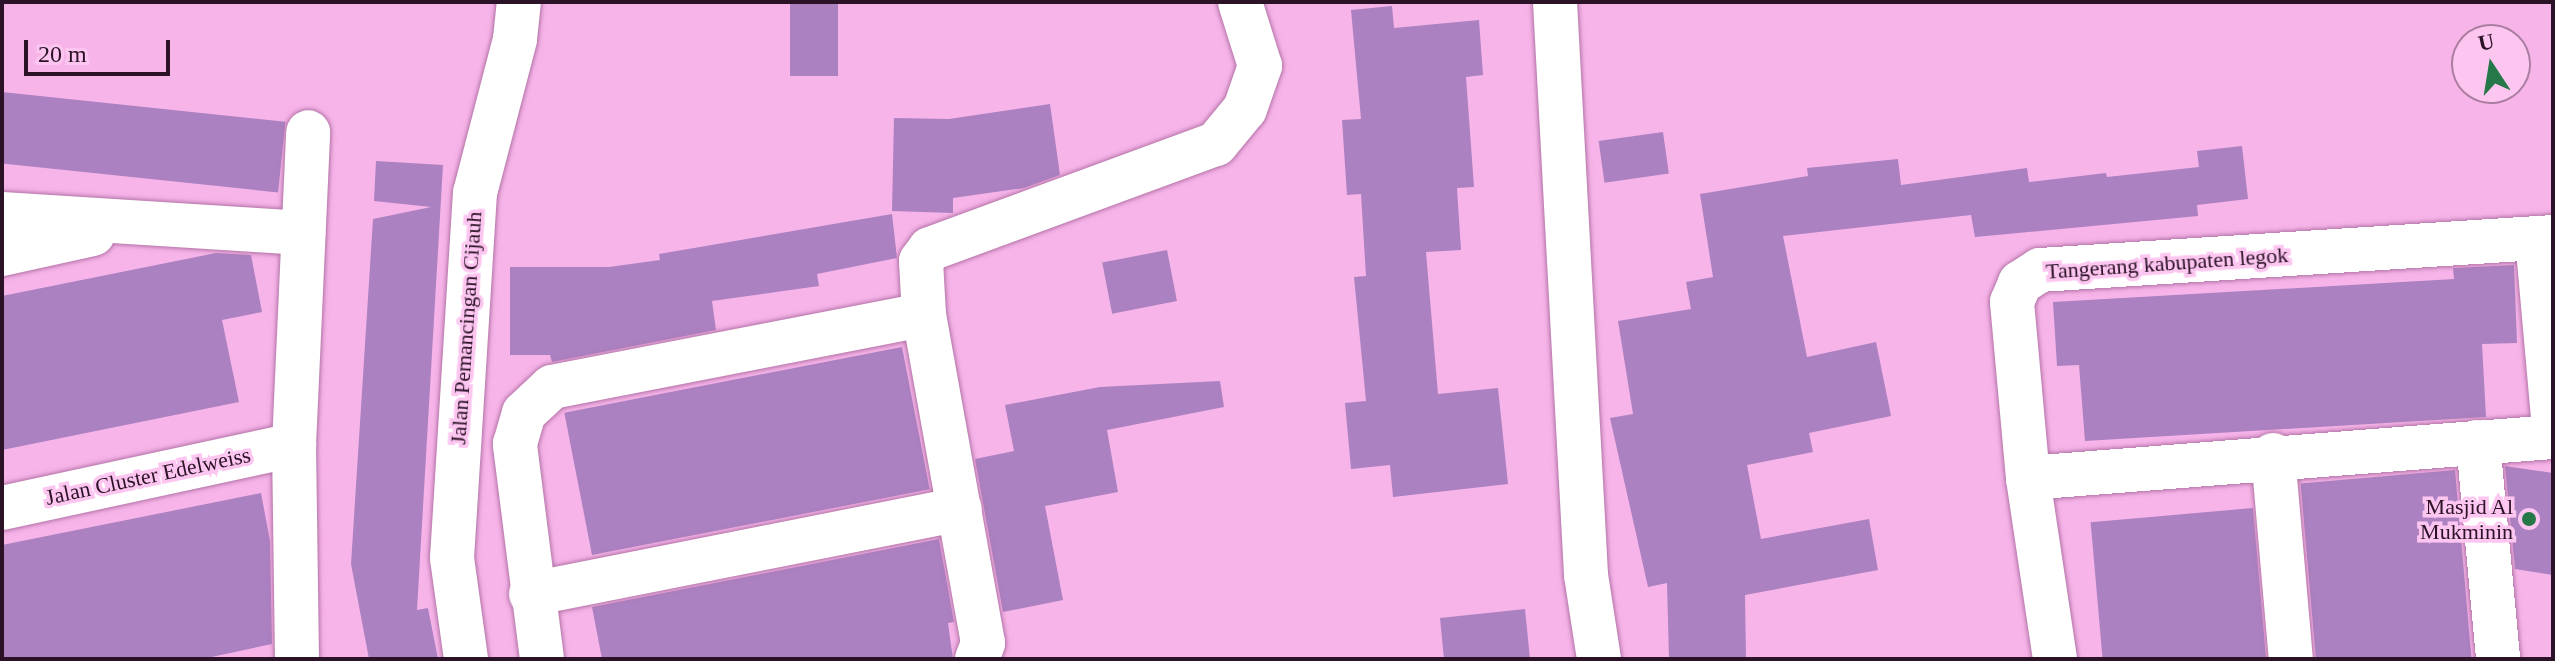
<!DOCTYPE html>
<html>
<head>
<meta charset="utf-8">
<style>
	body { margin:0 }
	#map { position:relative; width:2555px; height:661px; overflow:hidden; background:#f7b4e9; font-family:Georgia,serif }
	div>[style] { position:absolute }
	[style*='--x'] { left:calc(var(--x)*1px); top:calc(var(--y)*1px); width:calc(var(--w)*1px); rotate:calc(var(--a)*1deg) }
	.building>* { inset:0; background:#ab81c1; transform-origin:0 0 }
	.roads { filter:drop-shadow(0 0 2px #b374a7) drop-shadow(0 0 2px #b374a7) }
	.minor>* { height:44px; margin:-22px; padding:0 22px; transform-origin:22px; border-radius:22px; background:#fff }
	.dots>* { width:22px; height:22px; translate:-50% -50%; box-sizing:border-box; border:4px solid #fdc6f1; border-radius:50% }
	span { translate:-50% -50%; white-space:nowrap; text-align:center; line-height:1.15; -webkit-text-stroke:7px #fdc6f1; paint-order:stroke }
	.street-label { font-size:22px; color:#2b1226 }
	.poi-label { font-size:22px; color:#2b1226 }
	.right { translate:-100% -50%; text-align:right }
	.frame { position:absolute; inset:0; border:4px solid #2b1226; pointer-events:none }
	.north { position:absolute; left:2451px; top:24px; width:80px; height:80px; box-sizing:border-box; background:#fdc6f1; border:2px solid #a97ea0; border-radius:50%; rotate:348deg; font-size:22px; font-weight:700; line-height:32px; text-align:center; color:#2b1226 }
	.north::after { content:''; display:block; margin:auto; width:28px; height:36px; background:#277848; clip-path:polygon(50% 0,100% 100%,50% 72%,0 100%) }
	.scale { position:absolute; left:24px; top:40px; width:146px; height:36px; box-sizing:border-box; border:4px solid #2b1226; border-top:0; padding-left:10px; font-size:24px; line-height:28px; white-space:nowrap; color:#2b1226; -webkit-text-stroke:6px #fdc6f1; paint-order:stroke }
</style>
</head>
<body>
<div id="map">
	<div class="building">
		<div style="left:790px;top:2px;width:48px;height:74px"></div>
		<div style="clip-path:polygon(1392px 6px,1394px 28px,1479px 20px,1483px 75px,1466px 77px,1474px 187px,1457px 188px,1461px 250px,1426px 252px,1438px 394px,1498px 388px,1508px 484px,1393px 497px,1390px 465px,1351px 469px,1345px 403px,1366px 401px,1354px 277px,1366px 276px,1361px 194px,1347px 195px,1342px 120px,1361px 119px,1351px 10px)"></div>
		<div style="left:2px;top:92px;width:285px;height:71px;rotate:6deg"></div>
		<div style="clip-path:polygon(1050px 104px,1060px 175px,1024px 188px,953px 198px,953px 213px,892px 211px,894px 118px,949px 119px)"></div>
		<div style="left:1663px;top:132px;width:42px;height:65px;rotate:82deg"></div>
		<div style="clip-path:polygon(2242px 146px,2248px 199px,2197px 205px,2198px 216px,1975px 237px,1971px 215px,1783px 236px,1807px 357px,1876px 342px,1891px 416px,1809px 433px,1813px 452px,1747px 465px,1761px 539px,1869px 519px,1878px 570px,1745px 595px,1746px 659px,1669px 659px,1667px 583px,1648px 587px,1610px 418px,1633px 414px,1618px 321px,1691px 309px,1686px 282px,1713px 277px,1700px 194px,1808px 176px,1807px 168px,1898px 159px,1901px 185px,2027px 168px,2029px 182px,2106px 173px,2107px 177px,2199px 167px,2197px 151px)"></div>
		<div style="clip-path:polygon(376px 161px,443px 165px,417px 610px,428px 608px,438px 659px,369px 659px,351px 564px,373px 219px,431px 207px,374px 201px)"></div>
		<div style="clip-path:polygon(892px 214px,897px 258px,817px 274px,819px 286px,712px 301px,716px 330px,552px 362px,550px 355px,510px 355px,510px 267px,609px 267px,660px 260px,659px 254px)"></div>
		<div style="left:1167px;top:250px;width:52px;height:66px;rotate:79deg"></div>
		<div style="clip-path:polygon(216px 253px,251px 255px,262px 312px,222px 320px,239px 402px,2px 450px,2px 296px)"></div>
		<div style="clip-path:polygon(2514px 265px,2517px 343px,2482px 344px,2486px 417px,2085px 441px,2079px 365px,2057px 366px,2053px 302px,2454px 279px,2453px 268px)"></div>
		<div style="left:902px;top:347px;width:145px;height:344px;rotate:79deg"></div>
		<div style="clip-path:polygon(1220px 381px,1224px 407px,1107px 430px,1118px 492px,1045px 506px,1063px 600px,1003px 612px,975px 459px,1014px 451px,1005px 405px,1100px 387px)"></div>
		<div style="clip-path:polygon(2505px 466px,2553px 473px,2553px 575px,2515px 569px)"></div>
		<div style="left:2455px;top:470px;width:190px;height:155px;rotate:85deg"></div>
		<div style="clip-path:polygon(261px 493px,270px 541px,272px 644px,202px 659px,2px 659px,2px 545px)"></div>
		<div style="left:2253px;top:508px;width:152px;height:163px;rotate:85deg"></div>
		<div style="clip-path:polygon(939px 539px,954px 622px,948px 623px,953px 659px,602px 659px,592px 607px)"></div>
		<div style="clip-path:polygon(1525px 609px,1530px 659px,1444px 659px,1440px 618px)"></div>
	</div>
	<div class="roads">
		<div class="minor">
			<div style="--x:1555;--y:2;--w:574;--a:86.9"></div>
			<div style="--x:1586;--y:575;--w:85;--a:81.2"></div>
			<div style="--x:2;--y:214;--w:302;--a:3.6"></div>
			<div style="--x:2537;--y:238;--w:182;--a:84.9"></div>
			<div style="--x:2;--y:254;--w:93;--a:-12.4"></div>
			<div style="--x:2478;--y:442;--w:218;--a:84.7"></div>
			<div style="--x:2273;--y:455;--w:205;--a:85"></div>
			<div style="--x:2028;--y:478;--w:527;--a:-4.47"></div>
			<div style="--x:2;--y:508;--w:299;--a:-12.2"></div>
			<div style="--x:531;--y:594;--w:437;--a:-11.2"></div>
			<div style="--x:297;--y:659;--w:214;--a:-90.8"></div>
			<div style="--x:294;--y:445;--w:313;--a:-87.4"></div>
			<div style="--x:466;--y:659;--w:102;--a:-97.9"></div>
			<div style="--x:452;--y:558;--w:366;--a:-86.4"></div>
			<div style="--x:475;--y:193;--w:159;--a:-75.4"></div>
			<div style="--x:515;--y:39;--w:37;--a:-84"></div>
			<div style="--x:542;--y:659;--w:217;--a:-97.2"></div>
			<div style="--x:515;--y:444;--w:32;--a:-74"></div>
			<div style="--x:524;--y:413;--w:38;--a:-43"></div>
			<div style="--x:552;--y:387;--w:379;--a:-11"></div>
			<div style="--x:977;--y:659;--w:17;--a:-69"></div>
			<div style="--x:983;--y:643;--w:333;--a:-100.2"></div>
			<div style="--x:924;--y:315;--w:54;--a:-93.2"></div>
			<div style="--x:921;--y:261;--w:15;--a:-53"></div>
			<div style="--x:930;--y:249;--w:305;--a:-20.2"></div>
			<div style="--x:1216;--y:144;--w:45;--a:-50.4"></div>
			<div style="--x:1245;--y:109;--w:46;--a:-70.8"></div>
			<div style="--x:1260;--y:66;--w:67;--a:-107.4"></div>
			<div style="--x:2055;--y:659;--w:183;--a:-98.5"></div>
			<div style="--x:2028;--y:478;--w:177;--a:-95.2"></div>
			<div style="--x:2012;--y:302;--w:21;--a:-67"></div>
			<div style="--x:2020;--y:283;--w:24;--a:-33"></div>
			<div style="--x:2040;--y:270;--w:514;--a:-3.68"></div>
		</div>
	</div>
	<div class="dots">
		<div style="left:2529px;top:519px;background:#277848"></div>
	</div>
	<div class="street-label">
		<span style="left:2167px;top:263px;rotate:-4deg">Tangerang kabupaten legok</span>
		<span style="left:466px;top:328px;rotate:-86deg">Jalan Pemancingan Cijauh</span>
		<span style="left:148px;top:476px;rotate:-12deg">Jalan Cluster Edelweiss</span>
	</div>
	<div class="poi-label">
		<span class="right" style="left:2513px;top:519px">Masjid Al<br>Mukminin</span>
	</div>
	<div class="frame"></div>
	<div class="north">U</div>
	<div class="scale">20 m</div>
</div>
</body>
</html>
